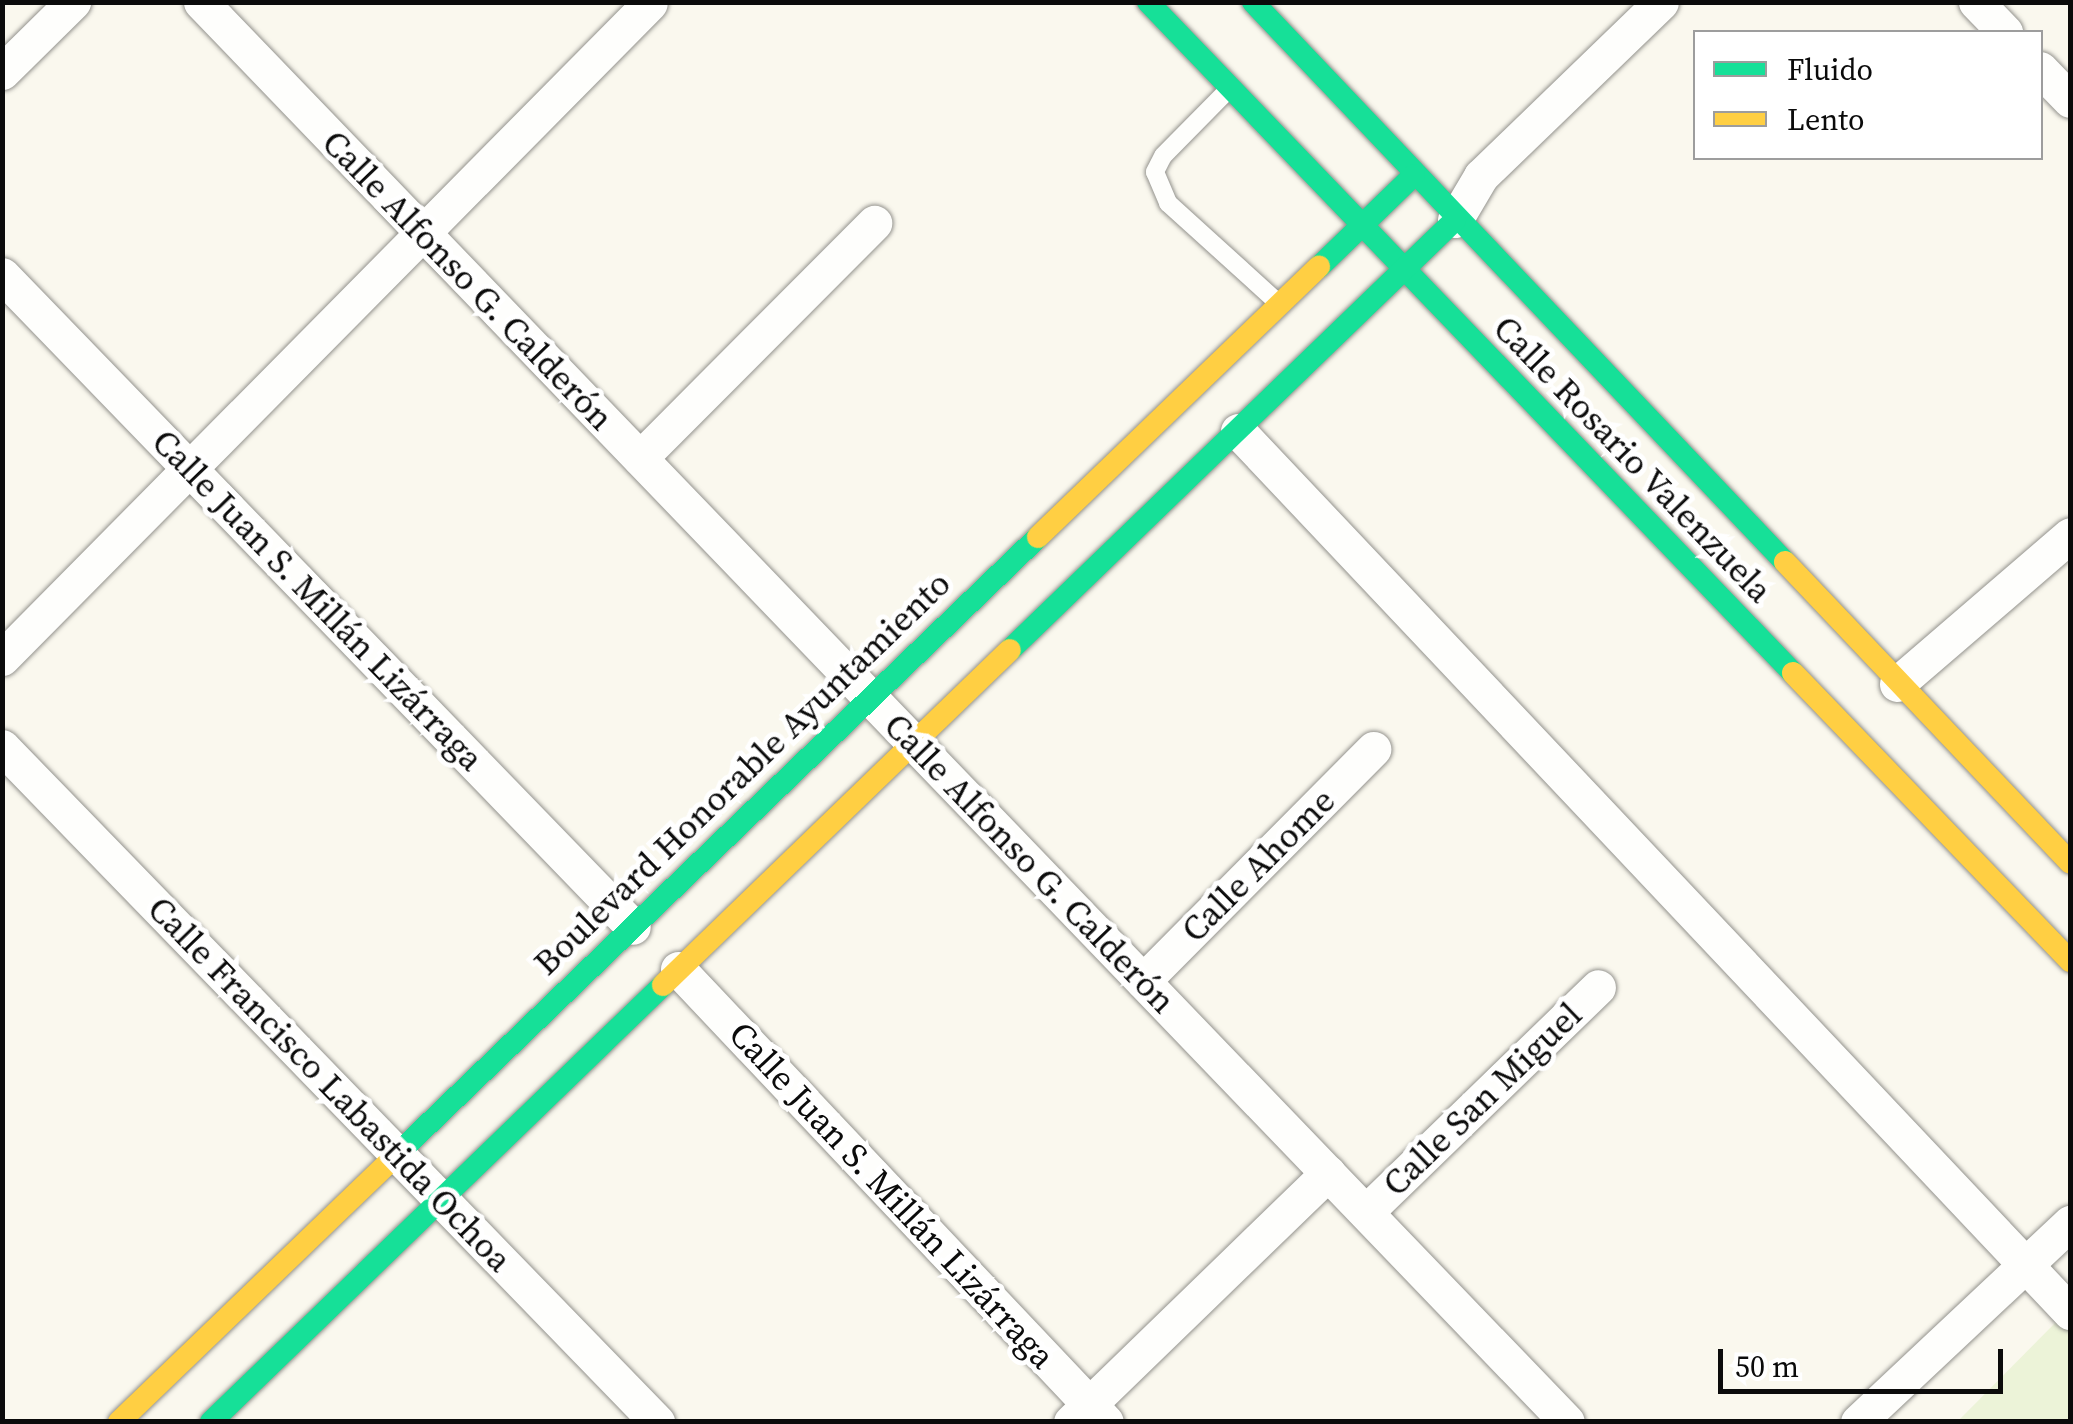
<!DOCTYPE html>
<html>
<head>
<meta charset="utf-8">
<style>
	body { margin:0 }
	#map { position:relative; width:2073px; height:1424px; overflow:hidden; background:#faf8ee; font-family:"Source Serif 4",serif }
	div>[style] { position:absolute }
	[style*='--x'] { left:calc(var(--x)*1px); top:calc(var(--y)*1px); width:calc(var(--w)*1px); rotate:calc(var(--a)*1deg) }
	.pitch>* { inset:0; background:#ecf3d8 }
	.roads { filter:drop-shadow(0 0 2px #93928d) drop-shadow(0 0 2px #93928d) }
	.lane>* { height:18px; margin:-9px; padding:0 9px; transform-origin:9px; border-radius:9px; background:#fefefc }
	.street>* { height:35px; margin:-17.5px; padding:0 17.5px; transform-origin:17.5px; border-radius:17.5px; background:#fefefc }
	.fast>* { height:22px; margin:-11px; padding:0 11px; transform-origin:11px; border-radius:11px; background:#16e098 }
	.slow>* { height:22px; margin:-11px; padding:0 11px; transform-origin:11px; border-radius:11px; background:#ffcf43 }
	span { translate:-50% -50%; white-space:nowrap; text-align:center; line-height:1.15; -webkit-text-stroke:10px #fff; paint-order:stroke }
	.street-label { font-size:35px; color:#0b0b0b }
	.frame { position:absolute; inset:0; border:5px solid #0b0b0b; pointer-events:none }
	.legend { position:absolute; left:1693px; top:30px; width:350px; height:130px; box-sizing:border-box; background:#fff; border:2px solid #9d9d9d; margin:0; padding:12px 18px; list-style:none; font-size:30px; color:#0b0b0b }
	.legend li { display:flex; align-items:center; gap:20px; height:50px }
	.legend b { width:50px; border:2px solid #9d9d9d }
	.scale { position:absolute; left:1718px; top:1349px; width:285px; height:45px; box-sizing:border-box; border:5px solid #0b0b0b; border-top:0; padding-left:12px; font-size:30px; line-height:35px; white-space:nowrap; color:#0b0b0b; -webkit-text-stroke:8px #fff; paint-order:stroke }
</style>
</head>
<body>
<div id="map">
	<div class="pitch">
		<div style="clip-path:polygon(2070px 1308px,2070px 1421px,1958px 1421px)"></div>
	</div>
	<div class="roads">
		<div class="lane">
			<div style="--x:1230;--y:88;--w:95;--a:134.6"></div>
			<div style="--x:1163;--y:156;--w:18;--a:117"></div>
			<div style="--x:1155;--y:172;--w:34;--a:67"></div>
			<div style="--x:1168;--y:203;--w:146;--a:42.2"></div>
		</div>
		<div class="street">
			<div style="--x:201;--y:2;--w:1970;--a:46.11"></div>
			<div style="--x:1976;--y:2;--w:42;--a:46"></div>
			<div style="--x:2040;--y:69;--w:43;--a:45.9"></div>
			<div style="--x:2;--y:72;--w:100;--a:-44.6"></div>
			<div style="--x:1455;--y:220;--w:51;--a:-59.4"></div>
			<div style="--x:1481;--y:176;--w:250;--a:-44"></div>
			<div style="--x:2;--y:275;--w:907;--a:45.94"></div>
			<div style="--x:1238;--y:431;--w:1212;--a:46.64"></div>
			<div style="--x:640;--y:458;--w:332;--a:-45.1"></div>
			<div style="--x:2;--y:658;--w:921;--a:-45.31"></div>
			<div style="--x:1897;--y:684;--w:228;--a:-40.7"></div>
			<div style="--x:2;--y:747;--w:941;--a:45.86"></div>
			<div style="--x:678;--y:969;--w:623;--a:46.63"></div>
			<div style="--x:1143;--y:981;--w:327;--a:-45.2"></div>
			<div style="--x:1366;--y:1212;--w:323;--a:-44.1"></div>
			<div style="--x:1071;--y:1422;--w:358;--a:-44.1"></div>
			<div style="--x:1858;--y:1422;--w:291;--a:-43.2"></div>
		</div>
		<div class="fast">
			<div style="--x:1148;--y:2;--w:931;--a:46.13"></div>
			<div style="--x:1253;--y:2;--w:772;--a:46.47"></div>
			<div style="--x:1319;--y:267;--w:132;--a:-44.1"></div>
			<div style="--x:1010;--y:650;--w:619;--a:-44.02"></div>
			<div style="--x:389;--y:1162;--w:901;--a:-43.92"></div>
			<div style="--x:211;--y:1422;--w:629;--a:-44.03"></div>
		</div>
		<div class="slow">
			<div style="--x:1038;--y:537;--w:390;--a:-43.9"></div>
			<div style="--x:1785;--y:562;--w:414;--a:46.5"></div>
			<div style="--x:1793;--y:673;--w:400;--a:46.1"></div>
			<div style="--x:663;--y:985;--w:482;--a:-44"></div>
			<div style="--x:119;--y:1422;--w:375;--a:-43.9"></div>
		</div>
	</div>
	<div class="street-label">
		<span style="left:468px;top:280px;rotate:46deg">Calle Alfonso G. Calderón</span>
		<span style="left:1633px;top:459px;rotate:46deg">Calle Rosario Valenzuela</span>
		<span style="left:318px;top:600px;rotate:46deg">Calle Juan S. Millán Lizárraga</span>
		<span style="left:742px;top:773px;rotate:-44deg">Boulevard Honorable Ayuntamiento</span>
		<span style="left:1030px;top:863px;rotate:46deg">Calle Alfonso G. Calderón</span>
		<span style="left:1258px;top:865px;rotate:-45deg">Calle Ahome</span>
		<span style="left:330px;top:1084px;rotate:46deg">Calle Francisco Labastida Ochoa</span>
		<span style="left:1482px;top:1099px;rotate:-44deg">Calle San Miguel</span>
		<span style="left:892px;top:1195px;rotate:47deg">Calle Juan S. Millán Lizárraga</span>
	</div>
	<div class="frame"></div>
	<ul class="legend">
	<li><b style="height:12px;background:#16e098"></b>Fluido</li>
	<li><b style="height:12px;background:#ffcf43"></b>Lento</li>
	</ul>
	<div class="scale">50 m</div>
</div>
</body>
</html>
